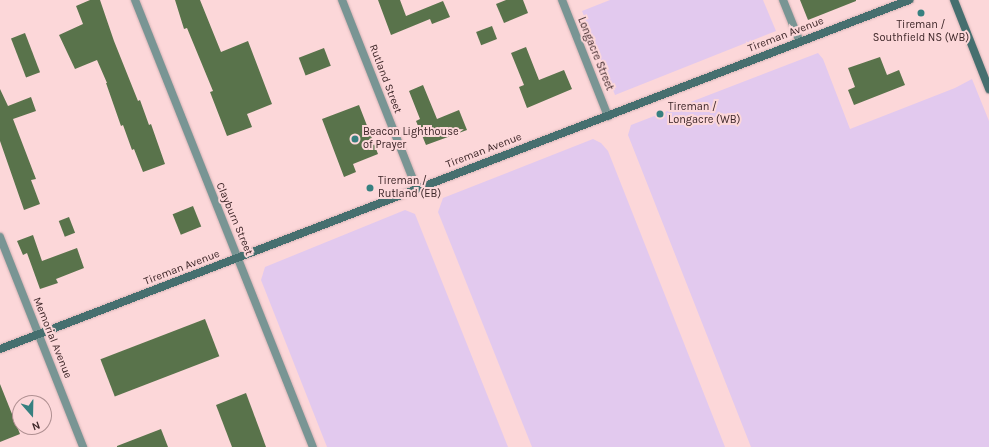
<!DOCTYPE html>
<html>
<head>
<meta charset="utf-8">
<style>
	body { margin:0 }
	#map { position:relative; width:989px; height:447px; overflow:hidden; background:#fcd7d9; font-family:Karla,sans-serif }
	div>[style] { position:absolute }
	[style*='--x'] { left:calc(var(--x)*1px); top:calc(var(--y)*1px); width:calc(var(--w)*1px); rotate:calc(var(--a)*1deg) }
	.green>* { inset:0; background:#e2c9ee }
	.building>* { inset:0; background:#59734b; transform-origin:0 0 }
	.roads { filter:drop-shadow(0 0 1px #d6b4b6) drop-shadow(0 0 1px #d6b4b6) }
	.street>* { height:8px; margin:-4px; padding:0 4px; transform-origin:4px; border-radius:4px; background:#799594 }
	.secondary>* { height:8px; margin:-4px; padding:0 4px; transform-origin:4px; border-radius:4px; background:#466f6f }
	.dots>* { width:11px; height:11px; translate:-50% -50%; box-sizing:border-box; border:2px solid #fcd7d9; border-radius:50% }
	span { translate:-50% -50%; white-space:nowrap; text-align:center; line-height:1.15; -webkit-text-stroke:4px #fcd7d9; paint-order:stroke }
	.poi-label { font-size:11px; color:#3d2628 }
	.left { translate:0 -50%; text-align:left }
	.street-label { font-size:11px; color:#3d2628 }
	.north { position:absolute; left:12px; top:395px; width:40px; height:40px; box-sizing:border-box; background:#fcd7d9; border:1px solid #b09092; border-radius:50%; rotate:160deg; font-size:11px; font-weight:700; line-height:16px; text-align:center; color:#3d2628 }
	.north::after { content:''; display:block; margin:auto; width:14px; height:18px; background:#378080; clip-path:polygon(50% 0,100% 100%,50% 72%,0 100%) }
</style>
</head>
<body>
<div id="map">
	<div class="green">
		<div style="clip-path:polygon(610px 0,763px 0,776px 31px,615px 95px,582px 11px)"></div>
		<div style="clip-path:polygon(818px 53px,823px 59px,850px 129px,955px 88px,972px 79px,989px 121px,989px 447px,751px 447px,628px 135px,631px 125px)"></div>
		<div style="clip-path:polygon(593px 139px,601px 143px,608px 151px,725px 447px,532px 447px,438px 212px,443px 198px)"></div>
		<div style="clip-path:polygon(405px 210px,415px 214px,508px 447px,327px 447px,261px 280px,265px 267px)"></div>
	</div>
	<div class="building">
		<div style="clip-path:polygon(90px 0,100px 0,114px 41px,138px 101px,140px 100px,149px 125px,151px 124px,165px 164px,143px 172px,134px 149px,132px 150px,123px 125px,121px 126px,106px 83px,107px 83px,97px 60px,75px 69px,59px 35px,83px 24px,76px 6px)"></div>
		<div style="clip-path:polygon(175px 0,200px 0,221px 52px,248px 41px,272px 104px,247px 114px,252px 127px,227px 136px,210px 92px,213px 91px,187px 28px,184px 29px)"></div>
		<div style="clip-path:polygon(378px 0,400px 0,406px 16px,443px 1px,450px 17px,432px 24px,430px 19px,391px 35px)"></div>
		<div style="clip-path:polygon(506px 0,523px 0,528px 13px,504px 23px,496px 4px)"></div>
		<div style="clip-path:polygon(800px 0,856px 0,856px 1px,808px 20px)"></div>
		<div style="left:492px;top:26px;width:14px;height:17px;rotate:69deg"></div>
		<div style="left:25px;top:33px;width:42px;height:15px;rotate:69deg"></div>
		<div style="clip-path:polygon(526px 47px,539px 80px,564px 70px,572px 89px,527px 108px,519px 87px,524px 85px,511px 53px)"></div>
		<div style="left:324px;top:48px;width:19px;height:27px;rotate:69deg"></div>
		<div style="clip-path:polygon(880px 57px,887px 75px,899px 70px,905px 85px,854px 105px,848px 90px,855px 87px,848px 68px)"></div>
		<div style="clip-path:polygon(423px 85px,437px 119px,459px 110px,467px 130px,426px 145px,416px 121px,420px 119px,409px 91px)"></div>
		<div style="clip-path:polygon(0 89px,8px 106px,31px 97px,36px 111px,13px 119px,36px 179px,31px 180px,40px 204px,24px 210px,0 141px)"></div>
		<div style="clip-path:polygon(359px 105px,378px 154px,353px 164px,356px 172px,344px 177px,322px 119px)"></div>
		<div style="left:193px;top:206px;width:22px;height:22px;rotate:68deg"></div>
		<div style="left:69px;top:217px;width:17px;height:11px;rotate:69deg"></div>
		<div style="clip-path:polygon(33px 235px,42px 261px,77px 248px,84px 268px,56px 279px,58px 283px,40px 289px,27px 253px,23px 255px,17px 241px)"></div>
		<div style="left:205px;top:319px;width:40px;height:112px;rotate:69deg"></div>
		<div style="clip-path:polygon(0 384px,20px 434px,0 442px)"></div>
		<div style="clip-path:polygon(246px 393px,266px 447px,232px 447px,216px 405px)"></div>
		<div style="clip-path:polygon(161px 429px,168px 447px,117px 447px,117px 446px)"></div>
	</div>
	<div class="roads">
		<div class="street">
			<div style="--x:135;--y:0;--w:481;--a:68.3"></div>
			<div style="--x:342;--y:0;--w:203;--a:68.4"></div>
			<div style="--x:562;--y:0;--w:125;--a:68.4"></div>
			<div style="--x:783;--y:0;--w:45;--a:68"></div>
			<div style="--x:0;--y:237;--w:226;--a:68.4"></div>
		</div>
		<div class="secondary">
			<div style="--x:954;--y:0;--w:96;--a:68.5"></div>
			<div style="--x:0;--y:349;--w:974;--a:-21"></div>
		</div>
	</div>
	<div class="dots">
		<div style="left:921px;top:13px;background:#378080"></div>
		<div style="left:660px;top:114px;background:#378080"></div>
		<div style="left:355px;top:139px;background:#378080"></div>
		<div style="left:370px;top:188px;background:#378080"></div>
	</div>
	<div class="poi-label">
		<span style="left:921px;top:32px">Tireman /<br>Southfield NS (WB)</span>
		<span class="left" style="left:668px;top:114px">Tireman /<br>Longacre (WB)</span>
		<span class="left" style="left:363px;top:139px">Beacon Lighthouse<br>of Prayer</span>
		<span class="left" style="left:378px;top:188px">Tireman /<br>Rutland (EB)</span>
	</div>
	<div class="street-label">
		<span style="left:786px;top:35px;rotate:-21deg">Tireman Avenue</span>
		<span style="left:595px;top:54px;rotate:68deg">Longacre Street</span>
		<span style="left:385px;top:79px;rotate:69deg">Rutland Street</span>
		<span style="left:484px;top:151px;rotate:-21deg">Tireman Avenue</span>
		<span style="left:234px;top:219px;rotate:67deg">Clayburn Street</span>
		<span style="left:182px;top:268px;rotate:-21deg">Tireman Avenue</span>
		<span style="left:52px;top:338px;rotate:68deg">Memorial Avenue</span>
	</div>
	<div class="north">N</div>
</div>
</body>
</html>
